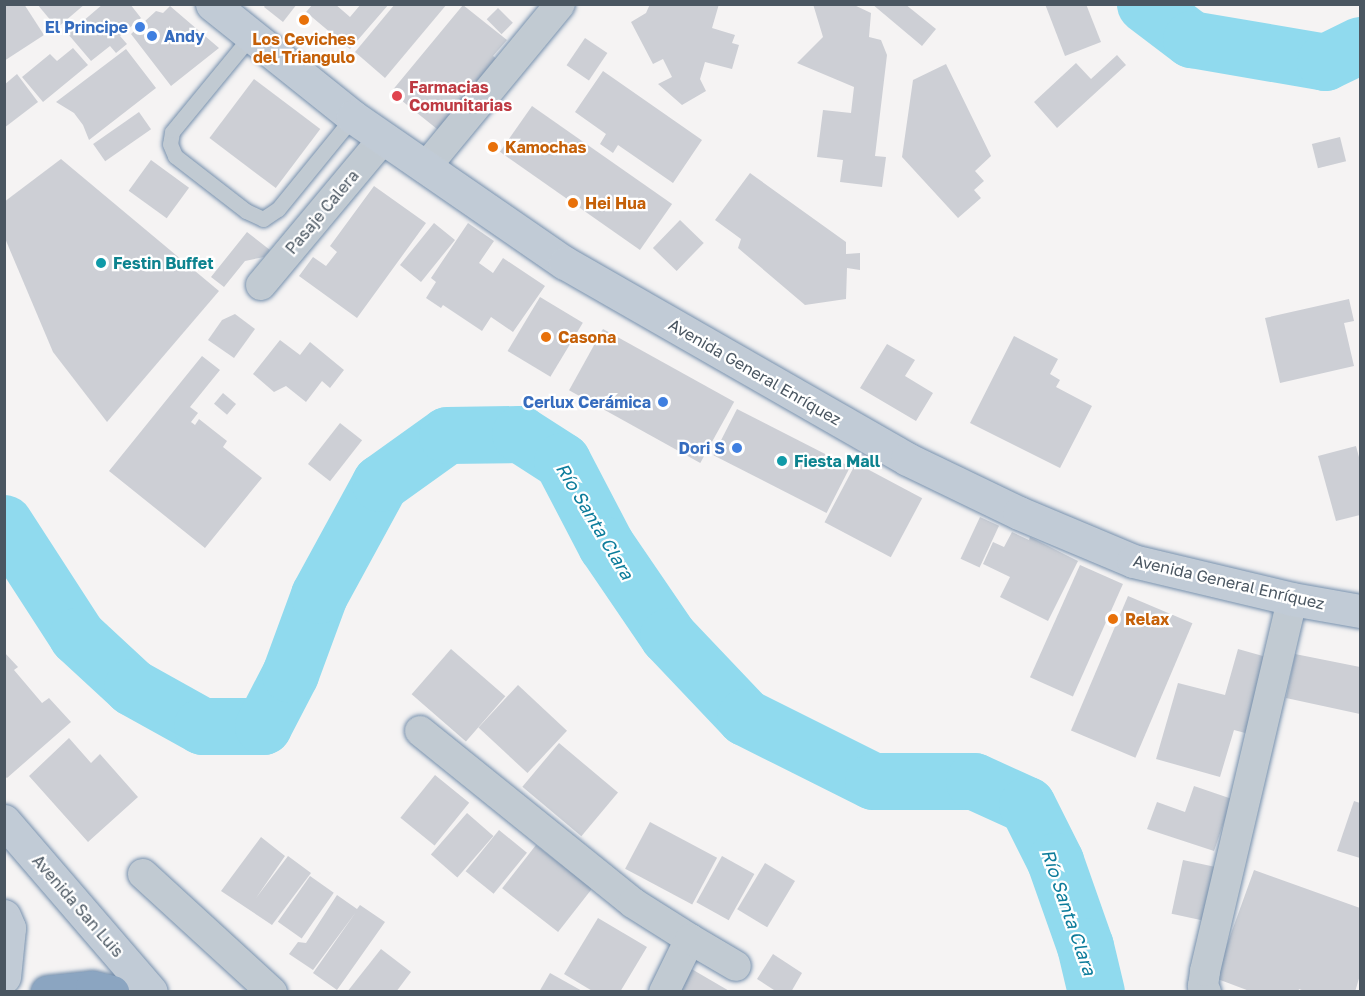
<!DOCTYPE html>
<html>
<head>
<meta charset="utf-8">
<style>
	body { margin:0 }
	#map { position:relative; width:1365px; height:996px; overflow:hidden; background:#f5f3f3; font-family:"Golos Text",sans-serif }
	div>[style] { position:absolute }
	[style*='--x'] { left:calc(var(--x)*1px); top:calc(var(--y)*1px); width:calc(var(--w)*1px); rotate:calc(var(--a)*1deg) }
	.river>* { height:57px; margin:-28.5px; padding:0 28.5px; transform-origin:28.5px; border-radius:28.5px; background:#90daee }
	.building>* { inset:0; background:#cdcfd5; transform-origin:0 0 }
	.roads { filter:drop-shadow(0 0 2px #7690ad) drop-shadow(0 0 2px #7690ad) }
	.lane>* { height:15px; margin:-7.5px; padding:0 7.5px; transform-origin:7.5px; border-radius:7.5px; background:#c1cad2 }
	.street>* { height:30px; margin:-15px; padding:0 15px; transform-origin:15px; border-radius:15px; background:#c1cad2 }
	.secondary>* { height:33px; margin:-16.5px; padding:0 16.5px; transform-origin:16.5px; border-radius:16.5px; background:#c1cbd6 }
	.highway>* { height:33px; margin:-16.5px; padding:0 16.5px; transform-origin:16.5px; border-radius:16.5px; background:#8ba5c1 }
	.dots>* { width:16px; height:16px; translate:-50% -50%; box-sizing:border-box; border:3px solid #fff; border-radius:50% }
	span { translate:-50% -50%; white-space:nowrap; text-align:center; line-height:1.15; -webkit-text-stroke:4.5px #fff; paint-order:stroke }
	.shop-label { font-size:16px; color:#366cbe; font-weight:700 }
	.right { translate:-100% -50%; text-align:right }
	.left { translate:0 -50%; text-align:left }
	.food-label { font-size:16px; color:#c56008; font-weight:700 }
	.health-label { font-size:16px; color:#be3a42; font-weight:700 }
	.street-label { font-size:16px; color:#4a5661 }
	.culture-label { font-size:16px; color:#0d838f; font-weight:700 }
	.water-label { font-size:18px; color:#0c7c9b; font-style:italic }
	.frame { position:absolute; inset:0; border:6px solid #4a5661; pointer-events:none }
</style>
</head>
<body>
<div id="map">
	<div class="river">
		<div style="--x:1145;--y:4;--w:58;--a:37.3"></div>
		<div style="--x:1191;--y:39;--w:136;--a:9.7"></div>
		<div style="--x:1325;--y:62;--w:39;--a:-26"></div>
		<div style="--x:4;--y:523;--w:135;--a:57.1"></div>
		<div style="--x:77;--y:636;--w:75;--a:42.8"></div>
		<div style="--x:132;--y:687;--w:80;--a:29.1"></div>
		<div style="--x:202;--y:726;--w:61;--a:0"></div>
		<div style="--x:263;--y:726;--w:59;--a:-62.6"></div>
		<div style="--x:290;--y:674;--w:84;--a:-69.8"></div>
		<div style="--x:319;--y:595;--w:128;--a:-61.4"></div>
		<div style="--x:380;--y:483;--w:82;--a:-35.6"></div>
		<div style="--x:447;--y:435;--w:73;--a:-0.8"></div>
		<div style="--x:520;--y:434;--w:50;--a:32.7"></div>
		<div style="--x:562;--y:461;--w:95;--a:62.4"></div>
		<div style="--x:606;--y:545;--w:110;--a:55.7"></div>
		<div style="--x:668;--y:636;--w:112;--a:46.5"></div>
		<div style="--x:745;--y:717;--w:143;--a:26.6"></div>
		<div style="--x:873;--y:781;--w:101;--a:0"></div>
		<div style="--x:974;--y:781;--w:58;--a:24.4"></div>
		<div style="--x:1027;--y:805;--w:63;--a:63.4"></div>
		<div style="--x:1055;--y:861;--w:90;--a:70.6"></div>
		<div style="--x:1085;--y:946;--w:47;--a:76.6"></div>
	</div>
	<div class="building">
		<div style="clip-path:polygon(4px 4px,24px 4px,44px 35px,4px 61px)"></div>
		<div style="clip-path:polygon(37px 4px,85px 4px,57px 28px)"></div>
		<div style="clip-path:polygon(103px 4px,130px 4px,141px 18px,120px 36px,127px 44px,116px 53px,110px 46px,91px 61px,68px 34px)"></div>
		<div style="clip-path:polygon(266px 4px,297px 4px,283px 22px,264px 7px)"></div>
		<div style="clip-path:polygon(313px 4px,335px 4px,350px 17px,361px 4px,389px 4px,350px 49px,306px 12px)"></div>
		<div style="clip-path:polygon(395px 4px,447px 4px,385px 78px,355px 52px)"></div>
		<div style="clip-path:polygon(650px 4px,719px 4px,712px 28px,735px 35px,732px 43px,739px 45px,732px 69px,705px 62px,700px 79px,706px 91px,682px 105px,658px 84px,672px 77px,663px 59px,653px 64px,631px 22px,646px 13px)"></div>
		<div style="clip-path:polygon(813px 4px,852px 4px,871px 13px,869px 37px,881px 40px,887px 55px,875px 156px,886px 157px,882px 187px,840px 182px,843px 160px,817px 157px,823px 110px,851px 113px,854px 87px,797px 63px,823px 37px)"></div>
		<div style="clip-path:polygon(872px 4px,905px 4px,936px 29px,922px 46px)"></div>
		<div style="clip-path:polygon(1045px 4px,1086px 4px,1101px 42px,1065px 56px)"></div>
		<div style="clip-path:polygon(463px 5px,507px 40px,493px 56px,498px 60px,447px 137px,391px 92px)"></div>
		<div style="clip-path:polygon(170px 6px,219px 48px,171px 86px,131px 34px,156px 11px,163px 13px)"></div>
		<div style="left:498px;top:8px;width:21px;height:16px;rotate:45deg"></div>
		<div style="left:585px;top:38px;width:27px;height:33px;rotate:34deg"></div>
		<div style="clip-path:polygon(73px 48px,88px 65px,43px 102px,22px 77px,50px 54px,57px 61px)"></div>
		<div style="clip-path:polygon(126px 49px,156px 88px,89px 140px,83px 125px,74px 113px,56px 102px)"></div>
		<div style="clip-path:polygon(1117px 55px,1126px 65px,1057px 128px,1034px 102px,1076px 63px,1091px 79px)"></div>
		<div style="clip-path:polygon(946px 64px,991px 156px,975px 171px,984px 181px,974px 190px,981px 198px,958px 218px,902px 157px,913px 80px)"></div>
		<div style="clip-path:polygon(603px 71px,702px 140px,673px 183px,618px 145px,613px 153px,600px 144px,606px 134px,575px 112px)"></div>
		<div style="clip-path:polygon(17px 74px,38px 102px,4px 128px,4px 85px)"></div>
		<div style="left:254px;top:79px;width:83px;height:74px;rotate:37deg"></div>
		<div style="left:532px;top:106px;width:171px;height:56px;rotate:35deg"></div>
		<div style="left:139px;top:112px;width:21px;height:56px;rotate:55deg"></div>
		<div style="left:1340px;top:137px;width:25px;height:29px;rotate:76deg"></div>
		<div style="clip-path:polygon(61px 159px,219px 291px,107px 422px,53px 352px,4px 236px,4px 202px)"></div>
		<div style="left:151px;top:160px;width:47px;height:38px;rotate:36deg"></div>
		<div style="clip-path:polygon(750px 173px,846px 242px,846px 254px,860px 253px,860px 270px,847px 268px,846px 299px,805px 305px,738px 248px,741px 239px,715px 220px)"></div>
		<div style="clip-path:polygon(374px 186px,426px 223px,357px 318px,299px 276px,313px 257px,326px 266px,337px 252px,330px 246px)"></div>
		<div style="left:680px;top:220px;width:33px;height:39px;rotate:44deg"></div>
		<div style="left:434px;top:223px;width:27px;height:54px;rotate:39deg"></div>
		<div style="clip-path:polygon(468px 223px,494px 241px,479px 263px,493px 273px,503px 258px,545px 286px,513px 332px,491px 317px,482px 331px,443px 305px,441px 308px,426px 298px,436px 282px,431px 278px)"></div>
		<div style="clip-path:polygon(247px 232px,270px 250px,264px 257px,245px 261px,224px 287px,211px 277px)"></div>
		<div style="left:540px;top:297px;width:50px;height:63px;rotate:31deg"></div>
		<div style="clip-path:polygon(1349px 299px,1354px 321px,1344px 323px,1354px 366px,1280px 383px,1265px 318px)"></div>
		<div style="clip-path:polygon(235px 314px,255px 329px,234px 358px,208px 340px,222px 320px)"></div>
		<div style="left:603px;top:329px;width:150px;height:70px;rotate:29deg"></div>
		<div style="clip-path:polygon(1014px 336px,1058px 359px,1050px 374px,1060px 380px,1056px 387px,1092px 406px,1060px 468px,970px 423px)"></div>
		<div style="clip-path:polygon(280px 340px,300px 355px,310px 342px,344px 370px,330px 388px,322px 381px,306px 402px,286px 386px,274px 392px,253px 374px)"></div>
		<div style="clip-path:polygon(887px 344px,915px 360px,905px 376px,933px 393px,916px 421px,860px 388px)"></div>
		<div style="clip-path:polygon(202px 356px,220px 370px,190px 407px,198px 413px,191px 422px,195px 425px,199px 419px,227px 441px,223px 447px,262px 478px,205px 548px,109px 471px)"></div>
		<div style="left:223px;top:393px;width:17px;height:14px;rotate:40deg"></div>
		<div style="left:737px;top:409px;width:127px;height:52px;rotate:27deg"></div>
		<div style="left:340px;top:423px;width:28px;height:52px;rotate:38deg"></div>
		<div style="clip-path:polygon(1356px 446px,1360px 461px,1360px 515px,1336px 521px,1318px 456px)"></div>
		<div style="left:856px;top:463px;width:75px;height:67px;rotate:28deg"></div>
		<div style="left:980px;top:517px;width:21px;height:46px;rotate:25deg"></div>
		<div style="clip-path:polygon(1012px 532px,1029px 540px,1030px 537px,1078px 561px,1048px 621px,1000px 597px,1010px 577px,983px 564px,993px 542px,1004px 547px)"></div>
		<div style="left:1080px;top:565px;width:47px;height:123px;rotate:24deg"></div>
		<div style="left:1128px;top:596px;width:70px;height:146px;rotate:23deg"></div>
		<div style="left:451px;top:649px;width:72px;height:60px;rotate:41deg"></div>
		<div style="clip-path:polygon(1238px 649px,1270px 658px,1249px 734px,1234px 730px,1220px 777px,1156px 759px,1178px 683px,1225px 695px)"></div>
		<div style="clip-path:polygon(4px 652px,18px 667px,14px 670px,42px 703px,49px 698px,71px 722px,7px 778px,4px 776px)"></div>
		<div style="clip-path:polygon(1295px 654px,1360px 667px,1360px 714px,1286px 698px)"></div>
		<div style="left:518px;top:685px;width:67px;height:58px;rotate:43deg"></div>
		<div style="clip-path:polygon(69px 738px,91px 763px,100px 754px,138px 797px,88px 842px,29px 776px)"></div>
		<div style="left:559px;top:743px;width:77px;height:57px;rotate:40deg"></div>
		<div style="left:435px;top:775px;width:44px;height:55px;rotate:39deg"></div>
		<div style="clip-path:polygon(1194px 786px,1232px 799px,1214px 851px,1147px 829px,1157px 802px,1185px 812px)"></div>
		<div style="clip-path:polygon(1354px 801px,1360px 803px,1360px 858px,1337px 851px)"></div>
		<div style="left:467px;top:813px;width:35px;height:55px;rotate:41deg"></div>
		<div style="left:650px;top:822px;width:76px;height:53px;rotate:28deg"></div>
		<div style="left:499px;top:830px;width:36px;height:53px;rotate:39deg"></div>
		<div style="clip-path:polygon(261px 837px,285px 856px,256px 898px,288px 856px,311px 873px,272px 925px,221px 891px)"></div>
		<div style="left:536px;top:845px;width:71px;height:55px;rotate:38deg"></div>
		<div style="left:722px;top:856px;width:37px;height:53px;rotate:29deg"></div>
		<div style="left:1183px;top:860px;width:38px;height:55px;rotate:12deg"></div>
		<div style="left:765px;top:863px;width:35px;height:54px;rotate:31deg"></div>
		<div style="clip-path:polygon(1254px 870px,1360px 908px,1360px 975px,1355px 992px,1307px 992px,1299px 989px,1298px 992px,1252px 992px,1215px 978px)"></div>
		<div style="left:310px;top:876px;width:29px;height:56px;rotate:35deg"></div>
		<div style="clip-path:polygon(337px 895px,357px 909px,360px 905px,385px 922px,337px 990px,313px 973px,356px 912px,313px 970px,289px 954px,298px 942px,306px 943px)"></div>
		<div style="clip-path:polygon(598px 918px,647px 947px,620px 992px,594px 992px,564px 974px)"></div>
		<div style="clip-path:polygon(381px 949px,411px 972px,396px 992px,347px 992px)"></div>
		<div style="clip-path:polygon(773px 954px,802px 973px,791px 992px,777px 992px,757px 979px)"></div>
		<div style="clip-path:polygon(683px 964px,731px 992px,667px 992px)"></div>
		<div style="clip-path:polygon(550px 973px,584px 992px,539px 992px)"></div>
	</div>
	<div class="roads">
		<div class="lane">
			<div style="--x:250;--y:37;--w:123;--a:129.4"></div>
			<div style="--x:172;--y:132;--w:12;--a:99"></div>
			<div style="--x:170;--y:144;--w:13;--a:67"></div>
			<div style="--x:175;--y:156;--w:90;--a:37.8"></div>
			<div style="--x:246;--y:211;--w:19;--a:25"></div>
			<div style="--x:263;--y:219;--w:18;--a:-34"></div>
			<div style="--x:278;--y:209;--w:119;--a:-50.8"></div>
		</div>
		<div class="street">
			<div style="--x:425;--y:168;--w:212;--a:-50.5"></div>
			<div style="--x:261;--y:285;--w:190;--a:-50.1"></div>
			<div style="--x:420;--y:731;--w:274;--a:38.9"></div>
			<div style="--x:633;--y:903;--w:67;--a:32.3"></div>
			<div style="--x:690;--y:939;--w:59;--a:116.1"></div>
			<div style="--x:143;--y:874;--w:175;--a:42.5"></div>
			<div style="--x:690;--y:939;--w:53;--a:30.4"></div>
			<div style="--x:1206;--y:992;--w:7;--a:-117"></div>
			<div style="--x:1203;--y:986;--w:15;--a:-82"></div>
			<div style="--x:1205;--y:971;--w:382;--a:-76.8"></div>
		</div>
		<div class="secondary">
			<div style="--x:212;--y:4;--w:181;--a:38.7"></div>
			<div style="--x:353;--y:117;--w:257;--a:34.6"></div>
			<div style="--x:565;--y:263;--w:394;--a:29.8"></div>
			<div style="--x:907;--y:459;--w:124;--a:25.7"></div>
			<div style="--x:1019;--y:513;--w:124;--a:22.8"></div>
			<div style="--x:1133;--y:561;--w:163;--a:13.4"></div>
			<div style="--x:1292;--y:599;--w:69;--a:10"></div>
			<div style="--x:4;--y:821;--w:225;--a:49.3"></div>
			<div style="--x:4;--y:916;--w:13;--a:67"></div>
			<div style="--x:9;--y:928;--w:49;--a:95.8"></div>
		</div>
		<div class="highway">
			<div style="--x:47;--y:992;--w:45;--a:-6.3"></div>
			<div style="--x:92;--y:987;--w:21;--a:14"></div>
		</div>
	</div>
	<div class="dots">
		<div style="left:304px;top:20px;background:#e8710a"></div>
		<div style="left:140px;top:27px;background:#3f7fe0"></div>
		<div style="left:152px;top:36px;background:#3f7fe0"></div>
		<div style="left:397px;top:96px;background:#e0444e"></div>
		<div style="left:493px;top:147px;background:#e8710a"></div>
		<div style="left:573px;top:203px;background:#e8710a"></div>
		<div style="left:101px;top:263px;background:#0f9aa8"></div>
		<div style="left:546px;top:337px;background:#e8710a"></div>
		<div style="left:663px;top:402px;background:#3f7fe0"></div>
		<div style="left:737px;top:448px;background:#3f7fe0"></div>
		<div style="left:782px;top:461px;background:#0f9aa8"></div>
		<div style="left:1113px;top:619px;background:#e8710a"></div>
	</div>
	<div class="shop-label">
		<span class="right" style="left:128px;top:27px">El Principe</span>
		<span class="left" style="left:164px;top:36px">Andy</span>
		<span class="right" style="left:651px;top:402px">Cerlux Cerámica</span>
		<span class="right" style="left:725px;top:448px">Dori S</span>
	</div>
	<div class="food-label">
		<span style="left:304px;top:48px">Los Ceviches<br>del Triangulo</span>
		<span class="left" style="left:505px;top:147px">Kamochas</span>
		<span class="left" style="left:585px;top:203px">Hei Hua</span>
		<span class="left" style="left:558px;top:337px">Casona</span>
		<span class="left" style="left:1125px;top:619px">Relax</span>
	</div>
	<div class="health-label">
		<span class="left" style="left:409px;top:96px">Farmacias<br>Comunitarias</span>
	</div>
	<div class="street-label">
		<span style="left:322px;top:212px;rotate:-50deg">Pasaje Calera</span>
		<span style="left:755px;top:372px;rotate:30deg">Avenida General Enríquez</span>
		<span style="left:1229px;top:582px;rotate:13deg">Avenida General Enríquez</span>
		<span style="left:78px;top:906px;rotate:49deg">Avenida San Luis</span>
	</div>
	<div class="culture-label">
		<span class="left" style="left:113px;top:263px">Festin Buffet</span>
		<span class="left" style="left:794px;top:461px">Fiesta Mall</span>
	</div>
	<div class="water-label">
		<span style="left:595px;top:521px;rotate:59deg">Río Santa Clara</span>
		<span style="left:1069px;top:912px;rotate:71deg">Río Santa Clara</span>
	</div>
	<div class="frame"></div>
</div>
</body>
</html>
